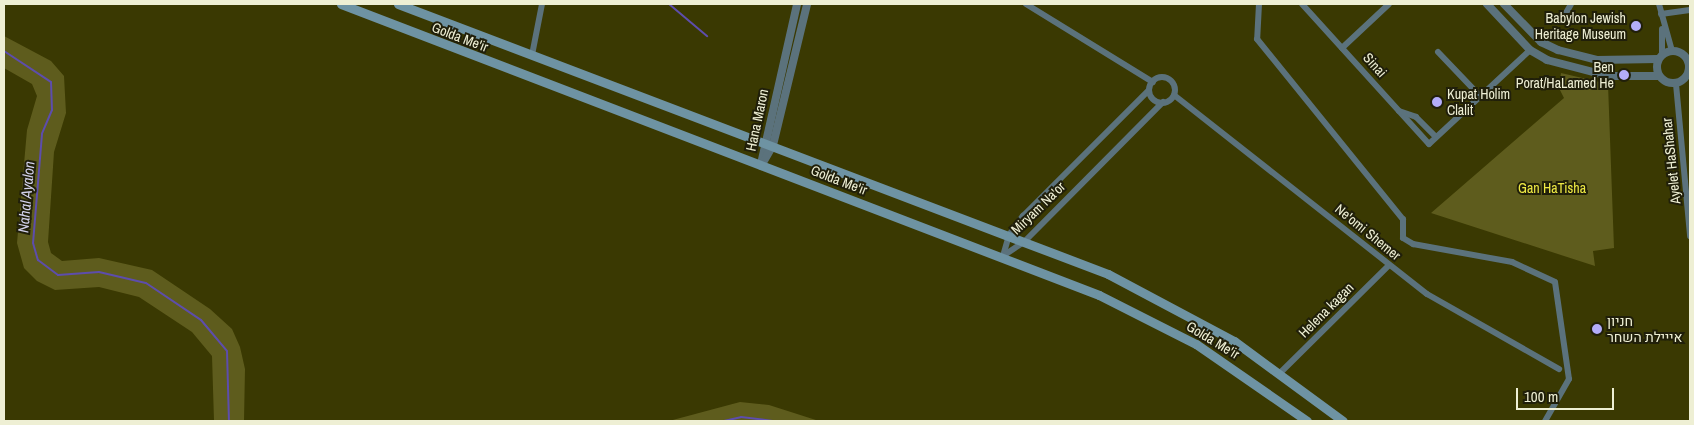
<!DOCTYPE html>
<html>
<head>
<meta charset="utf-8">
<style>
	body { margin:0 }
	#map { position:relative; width:1694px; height:425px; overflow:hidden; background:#3a3902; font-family:"Archivo Narrow",Heebo,sans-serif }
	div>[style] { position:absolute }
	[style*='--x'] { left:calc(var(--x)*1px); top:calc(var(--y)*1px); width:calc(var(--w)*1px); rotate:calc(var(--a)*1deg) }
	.green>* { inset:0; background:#5e5c1d }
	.stream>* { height:2px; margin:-1px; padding:0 1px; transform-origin:1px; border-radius:1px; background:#5d4dac }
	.minor>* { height:6px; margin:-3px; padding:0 3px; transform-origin:3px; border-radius:3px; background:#5b727c }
	.minor>.ring { margin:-3px; padding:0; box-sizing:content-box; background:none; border:6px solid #5b727c; border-radius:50% }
	.tertiary>* { height:8px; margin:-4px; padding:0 4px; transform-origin:4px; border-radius:4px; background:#5b727c }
	.tertiary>.ring { margin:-4px; padding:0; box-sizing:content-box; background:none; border:8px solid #5b727c; border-radius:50% }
	.secondary>* { height:9px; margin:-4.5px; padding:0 4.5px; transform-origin:4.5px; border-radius:4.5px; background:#6e93a3 }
	.dots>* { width:14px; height:14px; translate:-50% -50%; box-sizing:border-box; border:2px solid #201f0a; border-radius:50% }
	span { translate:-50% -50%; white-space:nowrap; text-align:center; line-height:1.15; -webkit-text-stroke:4px #201f0a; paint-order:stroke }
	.poi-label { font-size:14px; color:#eeefd4 }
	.right { translate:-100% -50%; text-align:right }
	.left { translate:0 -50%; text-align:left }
	.street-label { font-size:14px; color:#eeefd4 }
	.park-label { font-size:14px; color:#efea44 }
	.water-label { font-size:15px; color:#d2d1eb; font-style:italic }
	.frame { position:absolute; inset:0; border:5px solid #eeefd4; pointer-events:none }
	.scale { position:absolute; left:1516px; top:388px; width:98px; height:22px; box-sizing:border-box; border:2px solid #eeefd4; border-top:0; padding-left:6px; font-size:15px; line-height:18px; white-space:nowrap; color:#eeefd4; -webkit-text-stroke:4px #201f0a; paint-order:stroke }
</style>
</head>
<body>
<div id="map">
	<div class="green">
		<div style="clip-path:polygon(4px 36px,51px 61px,64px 76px,66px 113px,54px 152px,48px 242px,51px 253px,62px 261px,99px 258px,152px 270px,210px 309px,232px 329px,240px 347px,245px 369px,244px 421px,214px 421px,212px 356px,192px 332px,139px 297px,99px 287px,55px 290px,37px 281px,24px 268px,17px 243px,27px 130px,37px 96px,32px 84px,4px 68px)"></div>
		<div style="clip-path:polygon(1561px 73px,1608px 84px,1614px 248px,1593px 251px,1595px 266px,1431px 213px,1564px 98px,1559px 88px)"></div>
		<div style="clip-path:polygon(740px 402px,769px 405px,819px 421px,669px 421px)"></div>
	</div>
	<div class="stream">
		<div style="--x:669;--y:4;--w:50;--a:40.1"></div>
		<div style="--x:4;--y:51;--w:56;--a:33.4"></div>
		<div style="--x:51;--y:82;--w:28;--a:88"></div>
		<div style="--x:52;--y:110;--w:26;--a:113"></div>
		<div style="--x:42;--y:134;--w:109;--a:94.7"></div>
		<div style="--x:33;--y:243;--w:18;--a:74"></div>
		<div style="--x:38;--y:260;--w:25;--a:37"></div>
		<div style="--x:58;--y:275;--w:41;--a:-4.2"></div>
		<div style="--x:99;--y:272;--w:48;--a:13.2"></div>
		<div style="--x:146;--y:283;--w:66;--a:33.9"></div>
		<div style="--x:201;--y:320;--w:40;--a:50"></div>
		<div style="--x:227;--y:351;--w:70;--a:88.4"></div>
		<div style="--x:724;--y:421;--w:17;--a:-13"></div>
		<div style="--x:741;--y:417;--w:32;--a:7"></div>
	</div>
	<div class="minor">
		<div style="--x:1026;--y:4;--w:149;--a:31.6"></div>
		<div style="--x:1259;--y:4;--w:35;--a:93"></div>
		<div style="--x:1257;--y:39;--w:232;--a:51"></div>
		<div style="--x:1403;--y:219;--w:19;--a:90"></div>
		<div style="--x:1403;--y:238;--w:12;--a:31"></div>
		<div style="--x:1413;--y:244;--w:101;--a:10.3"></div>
		<div style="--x:1512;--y:262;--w:47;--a:24.9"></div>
		<div style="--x:1555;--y:282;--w:98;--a:81.8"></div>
		<div style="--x:1569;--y:379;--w:48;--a:119.7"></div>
		<div style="--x:1302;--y:4;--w:189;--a:47.8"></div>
		<div style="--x:1429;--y:144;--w:138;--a:-42.9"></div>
		<div style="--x:1659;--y:4;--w:49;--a:74.5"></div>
		<div style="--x:1661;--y:14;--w:29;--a:-8"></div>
		<div style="--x:1563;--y:18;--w:16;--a:-60"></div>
		<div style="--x:1342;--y:48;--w:64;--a:-43.1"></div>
		<div style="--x:1438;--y:52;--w:62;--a:46.3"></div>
		<div style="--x:532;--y:55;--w:52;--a:-78.9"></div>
		<div style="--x:1662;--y:55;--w:26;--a:-90"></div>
		<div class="ring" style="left:1149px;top:77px;width:20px;height:20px"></div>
		<div style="--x:1676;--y:84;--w:153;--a:84.7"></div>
		<div style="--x:1174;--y:95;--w:322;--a:38.2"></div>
		<div style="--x:1427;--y:294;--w:152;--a:29.6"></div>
		<div style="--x:1399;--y:111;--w:18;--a:19"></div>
		<div style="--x:1416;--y:117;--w:28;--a:45"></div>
		<div style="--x:1003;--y:256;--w:22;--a:-74"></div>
		<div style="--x:1009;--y:235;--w:24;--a:-54"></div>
		<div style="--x:1023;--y:216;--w:178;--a:-45"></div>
		<div style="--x:1003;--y:256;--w:27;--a:-34"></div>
		<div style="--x:1025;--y:241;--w:196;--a:-45.2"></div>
		<div style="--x:1281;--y:372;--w:152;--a:-44.7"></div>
	</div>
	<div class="tertiary">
		<div style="--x:1487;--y:4;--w:63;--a:46.9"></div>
		<div style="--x:1530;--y:50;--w:20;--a:30"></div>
		<div style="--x:1547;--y:60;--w:64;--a:14.5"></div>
		<div style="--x:1609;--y:76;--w:49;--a:0"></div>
		<div style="--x:1504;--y:4;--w:53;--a:45.8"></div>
		<div style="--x:1541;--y:42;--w:19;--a:25"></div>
		<div style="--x:1558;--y:50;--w:40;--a:14.4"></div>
		<div style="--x:1597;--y:60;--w:61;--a:-0.9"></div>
		<div class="ring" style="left:1657px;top:51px;width:24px;height:24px"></div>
		<div style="--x:761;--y:164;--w:164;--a:-77.3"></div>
		<div style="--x:761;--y:166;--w:24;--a:-60"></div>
		<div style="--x:773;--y:145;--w:145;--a:-76.4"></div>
	</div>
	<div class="secondary">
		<div style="--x:341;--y:4;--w:812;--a:21"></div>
		<div style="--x:1099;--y:295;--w:109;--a:26.8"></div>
		<div style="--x:1196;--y:344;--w:135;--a:34.7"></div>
		<div style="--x:398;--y:4;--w:760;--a:20.82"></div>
		<div style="--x:1108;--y:274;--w:143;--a:28"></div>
		<div style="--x:1234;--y:341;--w:135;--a:36.3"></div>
	</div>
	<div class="dots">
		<div style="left:1636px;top:26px;background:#b3adf9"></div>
		<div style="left:1624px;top:75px;background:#b3adf9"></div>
		<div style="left:1437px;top:102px;background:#b3adf9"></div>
		<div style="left:1597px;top:329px;background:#b3adf9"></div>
	</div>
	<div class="poi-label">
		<span class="right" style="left:1626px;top:26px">Babylon Jewish<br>Heritage Museum</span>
		<span class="right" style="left:1614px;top:75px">Ben<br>Porat/HaLamed He</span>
		<span class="left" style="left:1447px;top:102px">Kupat Holim<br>Clalit</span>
		<span class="left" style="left:1607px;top:329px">חניון<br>אייילת השחר</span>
	</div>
	<div class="street-label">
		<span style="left:460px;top:37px;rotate:21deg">Golda Me'ir</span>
		<span style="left:1375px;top:65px;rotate:48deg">Sinai</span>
		<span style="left:757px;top:120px;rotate:-78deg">Hana Maron</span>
		<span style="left:1671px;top:161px;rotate:-96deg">Ayelet HaShahar</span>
		<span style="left:839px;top:180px;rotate:21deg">Golda Me'ir</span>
		<span style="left:1038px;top:208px;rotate:-44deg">Miryam Na'or</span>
		<span style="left:1368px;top:232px;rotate:39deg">Ne'omi Shemer</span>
		<span style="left:1326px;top:310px;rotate:-45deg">Helena kagan</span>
		<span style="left:1213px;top:340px;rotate:31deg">Golda Me'ir</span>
	</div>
	<div class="park-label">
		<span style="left:1552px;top:188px">Gan HaTisha</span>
	</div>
	<div class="water-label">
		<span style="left:26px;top:197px;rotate:-85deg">Nahal Ayalon</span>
	</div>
	<div class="frame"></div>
	<div class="scale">100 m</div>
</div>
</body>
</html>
